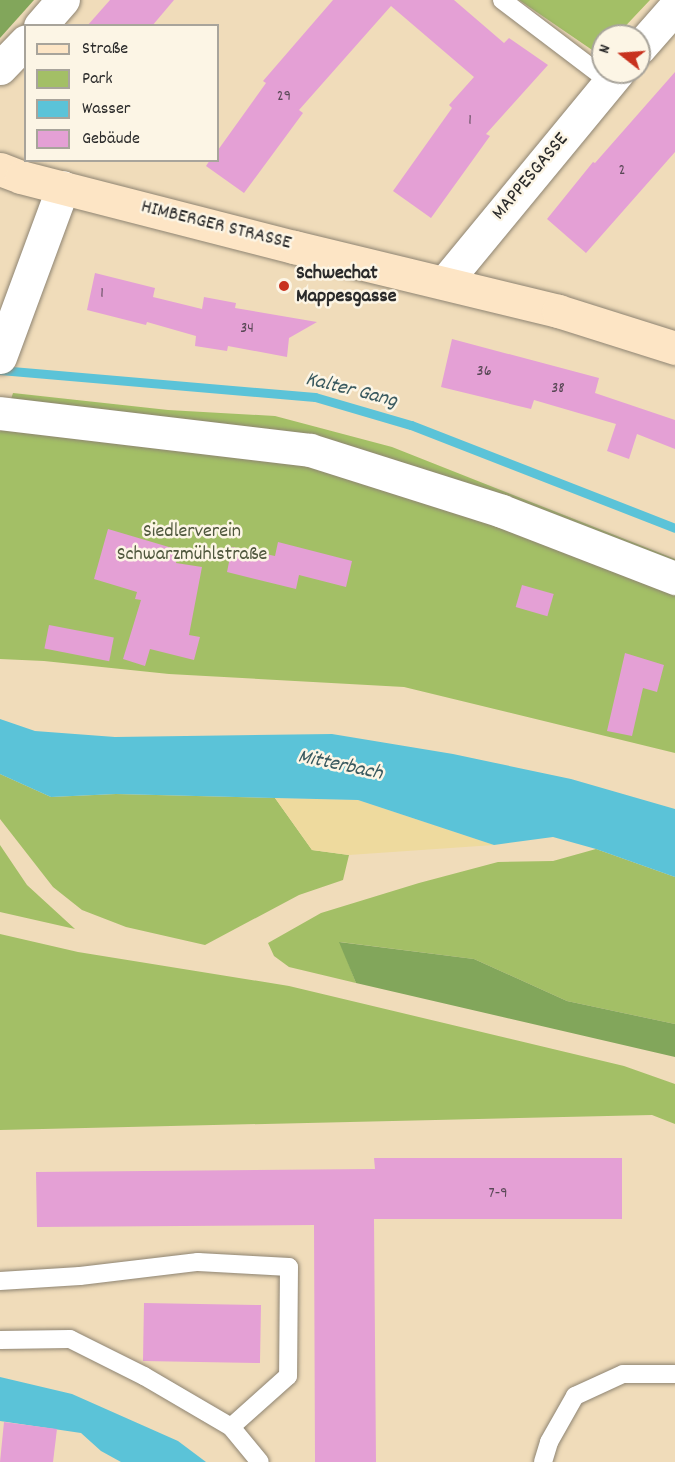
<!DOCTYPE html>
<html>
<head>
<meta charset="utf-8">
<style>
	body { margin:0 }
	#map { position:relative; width:675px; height:1462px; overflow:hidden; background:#f0dcba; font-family:Dekko,sans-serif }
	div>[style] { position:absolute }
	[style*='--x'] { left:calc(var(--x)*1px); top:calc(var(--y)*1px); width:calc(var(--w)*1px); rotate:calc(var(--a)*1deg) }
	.green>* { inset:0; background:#a3bf66 }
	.forest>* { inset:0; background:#82a65b }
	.sand>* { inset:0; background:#eeda9e }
	.water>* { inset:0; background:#5bc3d8 }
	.stream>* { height:9px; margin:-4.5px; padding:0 4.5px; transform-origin:4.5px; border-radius:4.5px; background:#5bc3d8 }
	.building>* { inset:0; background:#e4a0d5; transform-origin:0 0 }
	.roads { filter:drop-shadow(0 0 2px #8e8472) drop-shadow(0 0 2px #8e8472) }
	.service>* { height:18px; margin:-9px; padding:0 9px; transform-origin:9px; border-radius:9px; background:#fff }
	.minor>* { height:33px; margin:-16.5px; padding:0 16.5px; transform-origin:16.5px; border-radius:16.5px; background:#fff }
	.tertiary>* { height:33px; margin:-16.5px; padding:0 16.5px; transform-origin:16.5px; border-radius:16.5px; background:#fff }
	.secondary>* { height:33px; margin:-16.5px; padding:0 16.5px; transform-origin:16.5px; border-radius:16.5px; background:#fde5c5 }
	.dots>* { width:16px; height:16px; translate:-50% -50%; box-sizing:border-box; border:3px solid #fcf5e5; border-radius:50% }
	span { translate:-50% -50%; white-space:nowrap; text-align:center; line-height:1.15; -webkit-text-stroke:5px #fcf5e5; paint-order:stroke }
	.number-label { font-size:16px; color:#594856 }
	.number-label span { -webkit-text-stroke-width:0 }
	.street-label { font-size:20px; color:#2b2b2b }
	.poi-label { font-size:20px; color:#2b2b2b; font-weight:700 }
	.left { translate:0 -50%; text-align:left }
	.park-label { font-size:20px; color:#4f573d }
	.water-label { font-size:21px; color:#39595f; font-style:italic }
	.legend { position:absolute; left:24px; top:24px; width:195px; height:138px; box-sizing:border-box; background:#fcf5e5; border:2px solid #a8a49b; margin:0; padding:8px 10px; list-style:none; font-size:18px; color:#2b2b2b }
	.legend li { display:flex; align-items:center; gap:12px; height:30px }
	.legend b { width:30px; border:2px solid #a8a49b }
	.north { position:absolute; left:591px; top:24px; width:60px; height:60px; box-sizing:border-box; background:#fcf5e5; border:2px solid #a8a49b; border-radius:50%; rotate:287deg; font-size:16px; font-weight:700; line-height:24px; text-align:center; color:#2b2b2b }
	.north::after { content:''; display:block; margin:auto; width:21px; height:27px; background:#c8321e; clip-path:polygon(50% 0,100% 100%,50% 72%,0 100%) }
</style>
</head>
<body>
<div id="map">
	<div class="green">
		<div style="clip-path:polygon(519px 0,650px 0,616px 36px,603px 36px,603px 49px,598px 54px)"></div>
		<div style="clip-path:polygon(13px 393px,168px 410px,275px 416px,392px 447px,675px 559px,675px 753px,404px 687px,169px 674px,44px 661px,0 659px,0 432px)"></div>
		<div style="clip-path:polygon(0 774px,51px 797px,116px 794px,275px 798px,312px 850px,349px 855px,343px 880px,299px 895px,205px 945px,126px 927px,82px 910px,53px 887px,0 819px)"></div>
		<div style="clip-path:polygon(0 845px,27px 885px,75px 929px,0 912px)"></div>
		<div style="clip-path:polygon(596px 849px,675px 877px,675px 1024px,567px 1001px,474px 959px,340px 942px,356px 983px,289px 967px,274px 956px,268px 943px,321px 913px,419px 883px,498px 862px,553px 861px)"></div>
		<div style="clip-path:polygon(0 934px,78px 952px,289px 986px,624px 1066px,675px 1084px,675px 1124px,652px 1115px,0 1130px)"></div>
	</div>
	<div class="forest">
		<div style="clip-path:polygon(0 0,34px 0,0 38px)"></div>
		<div style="clip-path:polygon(339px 942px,474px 959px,567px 1001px,675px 1024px,675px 1057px,356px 983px)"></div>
	</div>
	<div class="sand">
		<div style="clip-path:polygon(275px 798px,358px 800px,494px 845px,349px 855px,312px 850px)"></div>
	</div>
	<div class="water">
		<div style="clip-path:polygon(0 719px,35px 731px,115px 737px,332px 734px,453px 754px,571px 779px,675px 809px,675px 877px,596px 849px,553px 837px,494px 845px,358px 800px,116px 794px,51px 797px,0 774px)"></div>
		<div style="clip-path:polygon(0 1377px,72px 1394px,178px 1441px,206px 1462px,121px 1462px,101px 1451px,81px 1433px,0 1421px)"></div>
	</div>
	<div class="stream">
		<div style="--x:0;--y:370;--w:316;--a:4.9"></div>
		<div style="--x:315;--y:397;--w:100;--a:16.3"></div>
		<div style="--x:411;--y:425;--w:283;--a:21.3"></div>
	</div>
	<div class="building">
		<div style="clip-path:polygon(110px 0,174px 0,152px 26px,87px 26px)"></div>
		<div style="clip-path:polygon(333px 0,454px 0,504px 43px,509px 38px,548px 65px,486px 134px,490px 136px,431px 218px,393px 191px,452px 108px,449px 105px,474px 77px,391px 6px,299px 110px,303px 113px,244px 193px,206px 166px,210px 160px,218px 160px,218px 150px,266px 83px,263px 81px)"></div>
		<div style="clip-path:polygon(675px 72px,675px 152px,586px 253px,547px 219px,593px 162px,595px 163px)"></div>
		<div style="clip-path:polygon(95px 273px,155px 288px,153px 297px,202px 309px,204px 297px,236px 303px,235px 308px,317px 322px,289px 338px,287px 357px,228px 346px,227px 351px,195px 346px,196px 336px,147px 322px,146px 325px,87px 310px)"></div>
		<div style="clip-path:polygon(452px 339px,599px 378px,595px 393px,675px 420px,675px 449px,637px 434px,629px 459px,607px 451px,616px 424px,534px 400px,531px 409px,441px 387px)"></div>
		<div style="clip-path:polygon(108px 529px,179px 550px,176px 563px,202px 567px,189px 635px,200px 637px,194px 660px,150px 649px,145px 666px,123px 659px,141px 600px,135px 599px,137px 592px,94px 579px)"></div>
		<div style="clip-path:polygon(278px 542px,352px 561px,346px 587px,299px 575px,296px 589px,227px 572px,232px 547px,275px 556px)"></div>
		<div style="left:522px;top:585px;width:33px;height:23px;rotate:16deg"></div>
		<div style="left:49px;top:625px;width:66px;height:24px;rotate:11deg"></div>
		<div style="clip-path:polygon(625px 653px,664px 665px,657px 692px,643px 688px,632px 736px,607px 731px)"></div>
		<div style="clip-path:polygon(374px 1158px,622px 1158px,622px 1219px,374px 1219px,376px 1462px,315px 1462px,314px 1225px,37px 1227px,36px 1172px,375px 1169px)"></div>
		<div style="left:144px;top:1303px;width:117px;height:58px;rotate:1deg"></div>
		<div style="clip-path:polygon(4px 1422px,57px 1429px,53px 1462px,0 1462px)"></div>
	</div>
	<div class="roads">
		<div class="service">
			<div style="--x:502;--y:0;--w:136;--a:37.2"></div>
			<div style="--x:0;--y:1281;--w:80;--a:-3.6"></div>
			<div style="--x:80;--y:1276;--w:119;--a:-6.8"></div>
			<div style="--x:198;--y:1262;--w:91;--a:3.1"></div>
			<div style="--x:289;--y:1267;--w:109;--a:90.5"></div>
			<div style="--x:288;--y:1376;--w:76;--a:138.2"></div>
			<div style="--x:0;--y:1340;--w:70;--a:-0.8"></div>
			<div style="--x:70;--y:1339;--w:83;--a:26.6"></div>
			<div style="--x:144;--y:1376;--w:101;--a:30.4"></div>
			<div style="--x:231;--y:1427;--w:45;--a:50.4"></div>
			<div style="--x:543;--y:1462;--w:21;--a:-73"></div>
			<div style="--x:549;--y:1442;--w:53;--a:-60.5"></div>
			<div style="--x:575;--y:1396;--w:53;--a:-24.6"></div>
			<div style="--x:623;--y:1374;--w:52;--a:0"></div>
		</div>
		<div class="minor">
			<div style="--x:40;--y:26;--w:35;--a:-49"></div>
			<div style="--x:639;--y:48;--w:55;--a:-48.7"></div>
			<div style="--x:0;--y:68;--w:37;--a:-46"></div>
			<div style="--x:445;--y:282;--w:272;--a:-50.5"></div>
			<div style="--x:0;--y:413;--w:312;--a:6.8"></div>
			<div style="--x:310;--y:450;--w:201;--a:17.6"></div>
			<div style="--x:502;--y:511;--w:186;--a:21.2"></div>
		</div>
		<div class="tertiary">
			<div style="--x:0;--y:357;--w:181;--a:-69.7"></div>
		</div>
		<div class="secondary">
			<div style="--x:0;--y:169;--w:22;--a:21"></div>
			<div style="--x:21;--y:177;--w:282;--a:14.4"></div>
			<div style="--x:294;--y:247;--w:272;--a:13.6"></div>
			<div style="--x:558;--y:311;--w:123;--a:17.5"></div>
		</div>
	</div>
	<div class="dots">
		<div style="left:284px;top:286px;background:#c8321e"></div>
	</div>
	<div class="number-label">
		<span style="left:284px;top:97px">29</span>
		<span style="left:470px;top:121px">1</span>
		<span style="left:622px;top:171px">2</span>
		<span style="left:102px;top:294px">1</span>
		<span style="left:247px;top:329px">34</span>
		<span style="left:484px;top:372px">36</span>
		<span style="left:558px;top:389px">38</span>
		<span style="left:498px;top:1194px">7-9</span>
	</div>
	<div class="street-label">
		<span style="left:531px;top:177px;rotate:-50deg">MAPPESGASSE</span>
		<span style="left:216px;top:226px;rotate:14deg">HIMBERGER STRASSE</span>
	</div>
	<div class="poi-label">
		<span class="left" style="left:296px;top:286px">Schwechat<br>Mappesgasse</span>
	</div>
	<div class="park-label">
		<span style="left:192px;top:544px">Siedlerverein<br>Schwarzmühlstraße</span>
	</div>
	<div class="water-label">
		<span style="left:351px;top:391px;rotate:14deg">Kalter Gang</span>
		<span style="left:340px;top:766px;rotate:12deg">Mitterbach</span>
	</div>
	<ul class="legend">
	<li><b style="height:8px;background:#fde5c5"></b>Straße</li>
	<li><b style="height:16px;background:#a3bf66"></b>Park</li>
	<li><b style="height:16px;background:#5bc3d8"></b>Wasser</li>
	<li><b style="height:16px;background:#e4a0d5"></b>Gebäude</li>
	</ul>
	<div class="north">N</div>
</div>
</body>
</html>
